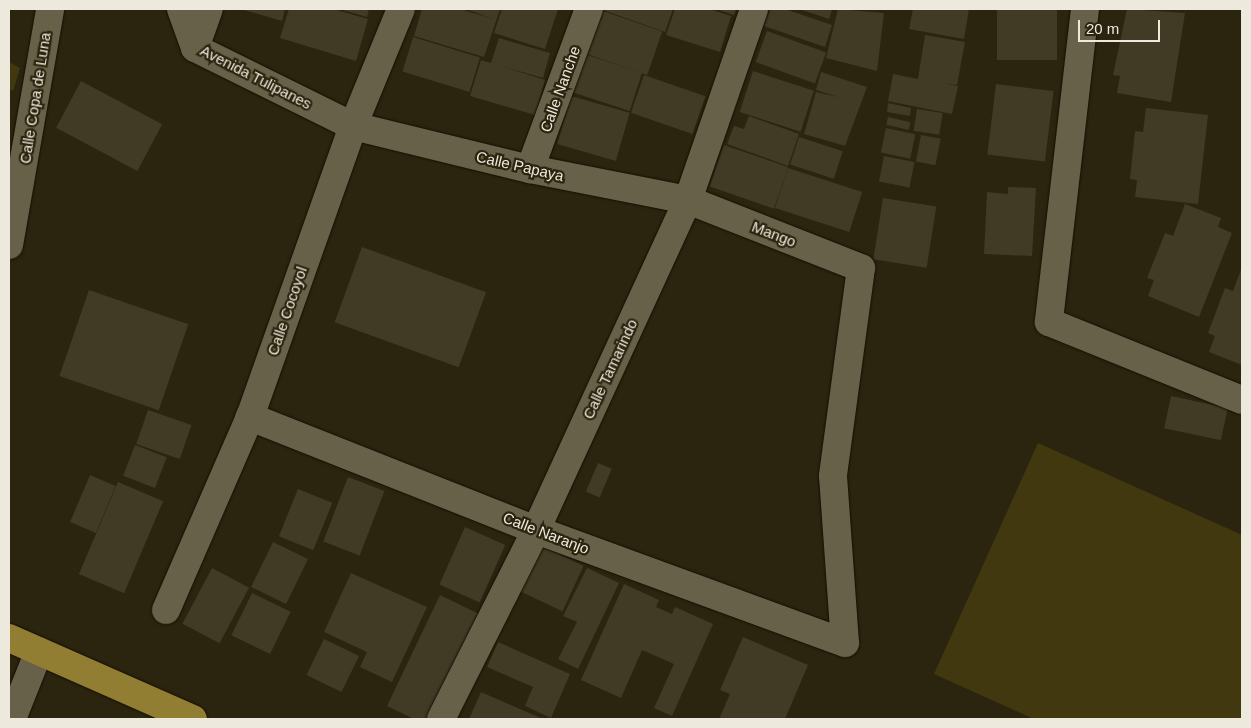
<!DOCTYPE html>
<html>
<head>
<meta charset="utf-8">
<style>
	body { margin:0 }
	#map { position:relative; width:1251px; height:728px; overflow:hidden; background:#2b250f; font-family:Arial,sans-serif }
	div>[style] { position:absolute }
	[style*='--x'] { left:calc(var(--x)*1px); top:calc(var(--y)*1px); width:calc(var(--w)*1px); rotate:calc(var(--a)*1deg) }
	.green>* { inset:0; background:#423810 }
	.building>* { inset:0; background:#413a24; transform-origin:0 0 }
	.roads { filter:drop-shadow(0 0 1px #140e00) drop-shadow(0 0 1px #140e00) }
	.street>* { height:28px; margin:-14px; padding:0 14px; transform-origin:14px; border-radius:14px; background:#676149 }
	.primary>* { height:28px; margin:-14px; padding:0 14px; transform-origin:14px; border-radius:14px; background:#917e33 }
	span { translate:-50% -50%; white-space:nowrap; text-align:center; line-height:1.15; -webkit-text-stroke:4.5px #2b250f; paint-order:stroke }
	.street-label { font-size:15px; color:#ede9dc }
	.frame { position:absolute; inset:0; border:10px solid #ede9dc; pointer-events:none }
	.scale { position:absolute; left:1078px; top:20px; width:82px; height:22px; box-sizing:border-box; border:2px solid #ede9dc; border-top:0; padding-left:6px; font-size:15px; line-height:18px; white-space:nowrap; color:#ede9dc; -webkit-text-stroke:4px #2b250f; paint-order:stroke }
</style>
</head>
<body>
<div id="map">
	<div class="green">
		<div style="clip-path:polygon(9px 62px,20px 68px,13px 91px,9px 89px)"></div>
		<div style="clip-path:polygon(1038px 443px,1242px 535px,1242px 719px,1034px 719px,934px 674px)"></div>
	</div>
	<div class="building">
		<div style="clip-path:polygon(241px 9px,285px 9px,282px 21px)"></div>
		<div style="clip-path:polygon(289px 9px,333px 9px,368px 19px,356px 61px,280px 38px)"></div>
		<div style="clip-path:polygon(339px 9px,369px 9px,367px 17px)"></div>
		<div style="clip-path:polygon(422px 9px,460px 9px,493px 19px,466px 9px,500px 9px,484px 57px,414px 36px)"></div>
		<div style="clip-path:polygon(502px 9px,558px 9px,545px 49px,494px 33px)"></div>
		<div style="left:597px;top:9px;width:69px;height:46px;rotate:19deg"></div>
		<div style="clip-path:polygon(600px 9px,673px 9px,665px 32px)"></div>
		<div style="clip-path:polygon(675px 9px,709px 9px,731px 16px,720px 52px,666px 35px)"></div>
		<div style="clip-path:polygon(716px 9px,736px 9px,734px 15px)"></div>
		<div style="clip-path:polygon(770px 9px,785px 9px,832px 25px,825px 47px,764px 26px)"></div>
		<div style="clip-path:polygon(799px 9px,832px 9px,829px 19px)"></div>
		<div style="clip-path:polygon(838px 9px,884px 13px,877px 71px,826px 58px)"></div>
		<div style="clip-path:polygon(913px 9px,969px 9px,964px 39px,909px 29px)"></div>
		<div style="left:997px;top:9px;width:60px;height:51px"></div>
		<div style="clip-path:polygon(1127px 9px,1185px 13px,1171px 102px,1117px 93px,1120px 76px,1113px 75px)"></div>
		<div style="left:767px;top:31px;width:63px;height:33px;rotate:20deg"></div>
		<div style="clip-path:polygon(925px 35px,965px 42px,957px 85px,943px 83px,958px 86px,952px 114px,888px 101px,893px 74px,918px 79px)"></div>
		<div style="left:413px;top:37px;width:70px;height:36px;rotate:17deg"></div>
		<div style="clip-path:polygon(499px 38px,550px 53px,543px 78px,498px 65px,545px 80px,535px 115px,470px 96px,481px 60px,491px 63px)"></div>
		<div style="left:584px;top:54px;width:61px;height:40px;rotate:18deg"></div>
		<div style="left:753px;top:71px;width:64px;height:43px;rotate:18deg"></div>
		<div style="clip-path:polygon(821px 72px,867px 87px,845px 146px,804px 134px,816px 92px,838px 97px,816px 90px)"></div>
		<div style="left:644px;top:75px;width:65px;height:40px;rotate:19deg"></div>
		<div style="left:81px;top:81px;width:92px;height:53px;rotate:28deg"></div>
		<div style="left:996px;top:84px;width:58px;height:71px;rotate:7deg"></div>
		<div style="left:571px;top:96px;width:61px;height:50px;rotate:16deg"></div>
		<div style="clip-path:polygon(888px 103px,911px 108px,910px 116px,887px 112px)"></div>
		<div style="clip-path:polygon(1146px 108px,1208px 115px,1198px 204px,1135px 197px,1137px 180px,1130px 179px,1135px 131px,1143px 132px)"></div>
		<div style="left:917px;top:109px;width:26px;height:22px;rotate:9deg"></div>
		<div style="clip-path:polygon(749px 116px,799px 134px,788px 166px,727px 144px,734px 126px,744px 129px)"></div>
		<div style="left:888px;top:117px;width:23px;height:8px;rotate:13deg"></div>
		<div style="left:886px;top:128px;width:30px;height:25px;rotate:12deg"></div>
		<div style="left:921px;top:135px;width:20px;height:27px;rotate:11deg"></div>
		<div style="left:799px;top:137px;width:46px;height:29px;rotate:18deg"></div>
		<div style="left:724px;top:145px;width:68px;height:44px;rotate:19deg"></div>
		<div style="left:884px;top:156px;width:31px;height:26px;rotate:11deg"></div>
		<div style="left:788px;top:168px;width:78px;height:42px;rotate:18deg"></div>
		<div style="clip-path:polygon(1008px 187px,1036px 188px,1032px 256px,984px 254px,987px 192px,1008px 194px)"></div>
		<div style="left:883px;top:198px;width:54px;height:62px;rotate:9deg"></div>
		<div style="clip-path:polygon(1185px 204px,1221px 218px,1218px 227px,1232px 233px,1199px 317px,1148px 296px,1154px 280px,1147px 278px,1165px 233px,1173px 236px)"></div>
		<div style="left:362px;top:247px;width:132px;height:80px;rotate:20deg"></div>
		<div style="clip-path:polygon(1242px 267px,1242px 365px,1209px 352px,1215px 336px,1208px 333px,1225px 288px,1233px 291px)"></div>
		<div style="left:89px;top:290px;width:105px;height:91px;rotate:19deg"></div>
		<div style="left:1171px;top:396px;width:58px;height:33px;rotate:12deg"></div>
		<div style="left:148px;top:410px;width:46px;height:36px;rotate:19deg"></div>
		<div style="left:135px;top:445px;width:34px;height:33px;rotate:21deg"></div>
		<div style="left:598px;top:463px;width:15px;height:31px;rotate:23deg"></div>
		<div style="left:90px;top:475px;width:28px;height:51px;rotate:23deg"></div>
		<div style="left:348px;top:477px;width:39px;height:69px;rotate:21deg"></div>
		<div style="left:118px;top:482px;width:49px;height:100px;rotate:23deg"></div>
		<div style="left:298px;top:489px;width:37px;height:51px;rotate:22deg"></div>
		<div style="left:465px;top:527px;width:44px;height:63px;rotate:24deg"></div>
		<div style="left:273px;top:542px;width:39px;height:50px;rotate:26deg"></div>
		<div style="left:541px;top:546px;width:47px;height:50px;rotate:25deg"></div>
		<div style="left:212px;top:568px;width:42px;height:63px;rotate:28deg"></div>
		<div style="clip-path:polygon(587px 568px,619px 583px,578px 669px,558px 659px,577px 622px,563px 616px)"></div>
		<div style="clip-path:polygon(351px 573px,427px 607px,392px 682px,360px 667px,367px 652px,324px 632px)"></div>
		<div style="clip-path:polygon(624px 584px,659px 600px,656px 607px,672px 614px,675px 607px,713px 624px,672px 716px,654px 708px,674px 664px,642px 650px,621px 698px,581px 680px)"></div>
		<div style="left:252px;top:593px;width:43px;height:47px;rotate:26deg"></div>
		<div style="clip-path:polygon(440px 595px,481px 615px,431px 719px,414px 719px,387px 706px)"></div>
		<div style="clip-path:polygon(743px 637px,808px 665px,785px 719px,719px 719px,730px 694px,720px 690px)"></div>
		<div style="left:324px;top:639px;width:39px;height:40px;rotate:26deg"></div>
		<div style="clip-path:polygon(498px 642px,570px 674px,551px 718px,525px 706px,533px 687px,487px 667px)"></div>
		<div style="clip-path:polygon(481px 692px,543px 719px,469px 719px)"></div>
	</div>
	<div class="roads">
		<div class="street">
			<div style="--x:181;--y:9;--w:41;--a:70.3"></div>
			<div style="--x:195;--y:48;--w:176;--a:26.3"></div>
			<div style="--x:353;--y:126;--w:182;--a:13.7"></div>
			<div style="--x:530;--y:169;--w:161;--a:11.1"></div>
			<div style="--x:688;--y:200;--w:186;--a:21.5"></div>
			<div style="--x:861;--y:268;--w:210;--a:97.7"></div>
			<div style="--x:833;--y:476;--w:167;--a:85.9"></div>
			<div style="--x:845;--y:643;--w:329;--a:-159.9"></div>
			<div style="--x:536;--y:530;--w:308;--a:-158.4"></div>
			<div style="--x:1085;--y:9;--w:315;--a:96.6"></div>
			<div style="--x:1049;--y:322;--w:208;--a:22"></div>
			<div style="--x:195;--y:48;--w:41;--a:-70.3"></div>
			<div style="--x:530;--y:169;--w:171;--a:-69.8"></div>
			<div style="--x:9;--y:245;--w:240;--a:-80.1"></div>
			<div style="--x:166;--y:610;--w:210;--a:-66.5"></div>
			<div style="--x:250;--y:417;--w:309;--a:-70.5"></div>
			<div style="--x:353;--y:126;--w:126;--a:-67.7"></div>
			<div style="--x:12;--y:719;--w:73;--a:-68.3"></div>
			<div style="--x:441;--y:719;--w:212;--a:-63.3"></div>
			<div style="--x:536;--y:530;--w:363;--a:-65.3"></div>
			<div style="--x:688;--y:200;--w:202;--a:-70.9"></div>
		</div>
		<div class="primary">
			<div style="--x:9;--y:638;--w:201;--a:23.8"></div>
		</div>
	</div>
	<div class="street-label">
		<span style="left:256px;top:77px;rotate:27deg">Avenida Tulipanes</span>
		<span style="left:560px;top:89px;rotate:-70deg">Calle Nanche</span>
		<span style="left:35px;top:98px;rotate:-81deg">Calle Copa de Luna</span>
		<span style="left:520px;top:166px;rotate:13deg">Calle Papaya</span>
		<span style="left:774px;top:234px;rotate:21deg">Mango</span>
		<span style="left:287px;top:311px;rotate:-71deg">Calle Cocoyol</span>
		<span style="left:610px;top:369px;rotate:-65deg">Calle Tamarindo</span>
		<span style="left:546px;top:533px;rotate:21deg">Calle Naranjo</span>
	</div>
	<div class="frame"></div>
	<div class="scale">20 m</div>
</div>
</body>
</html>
